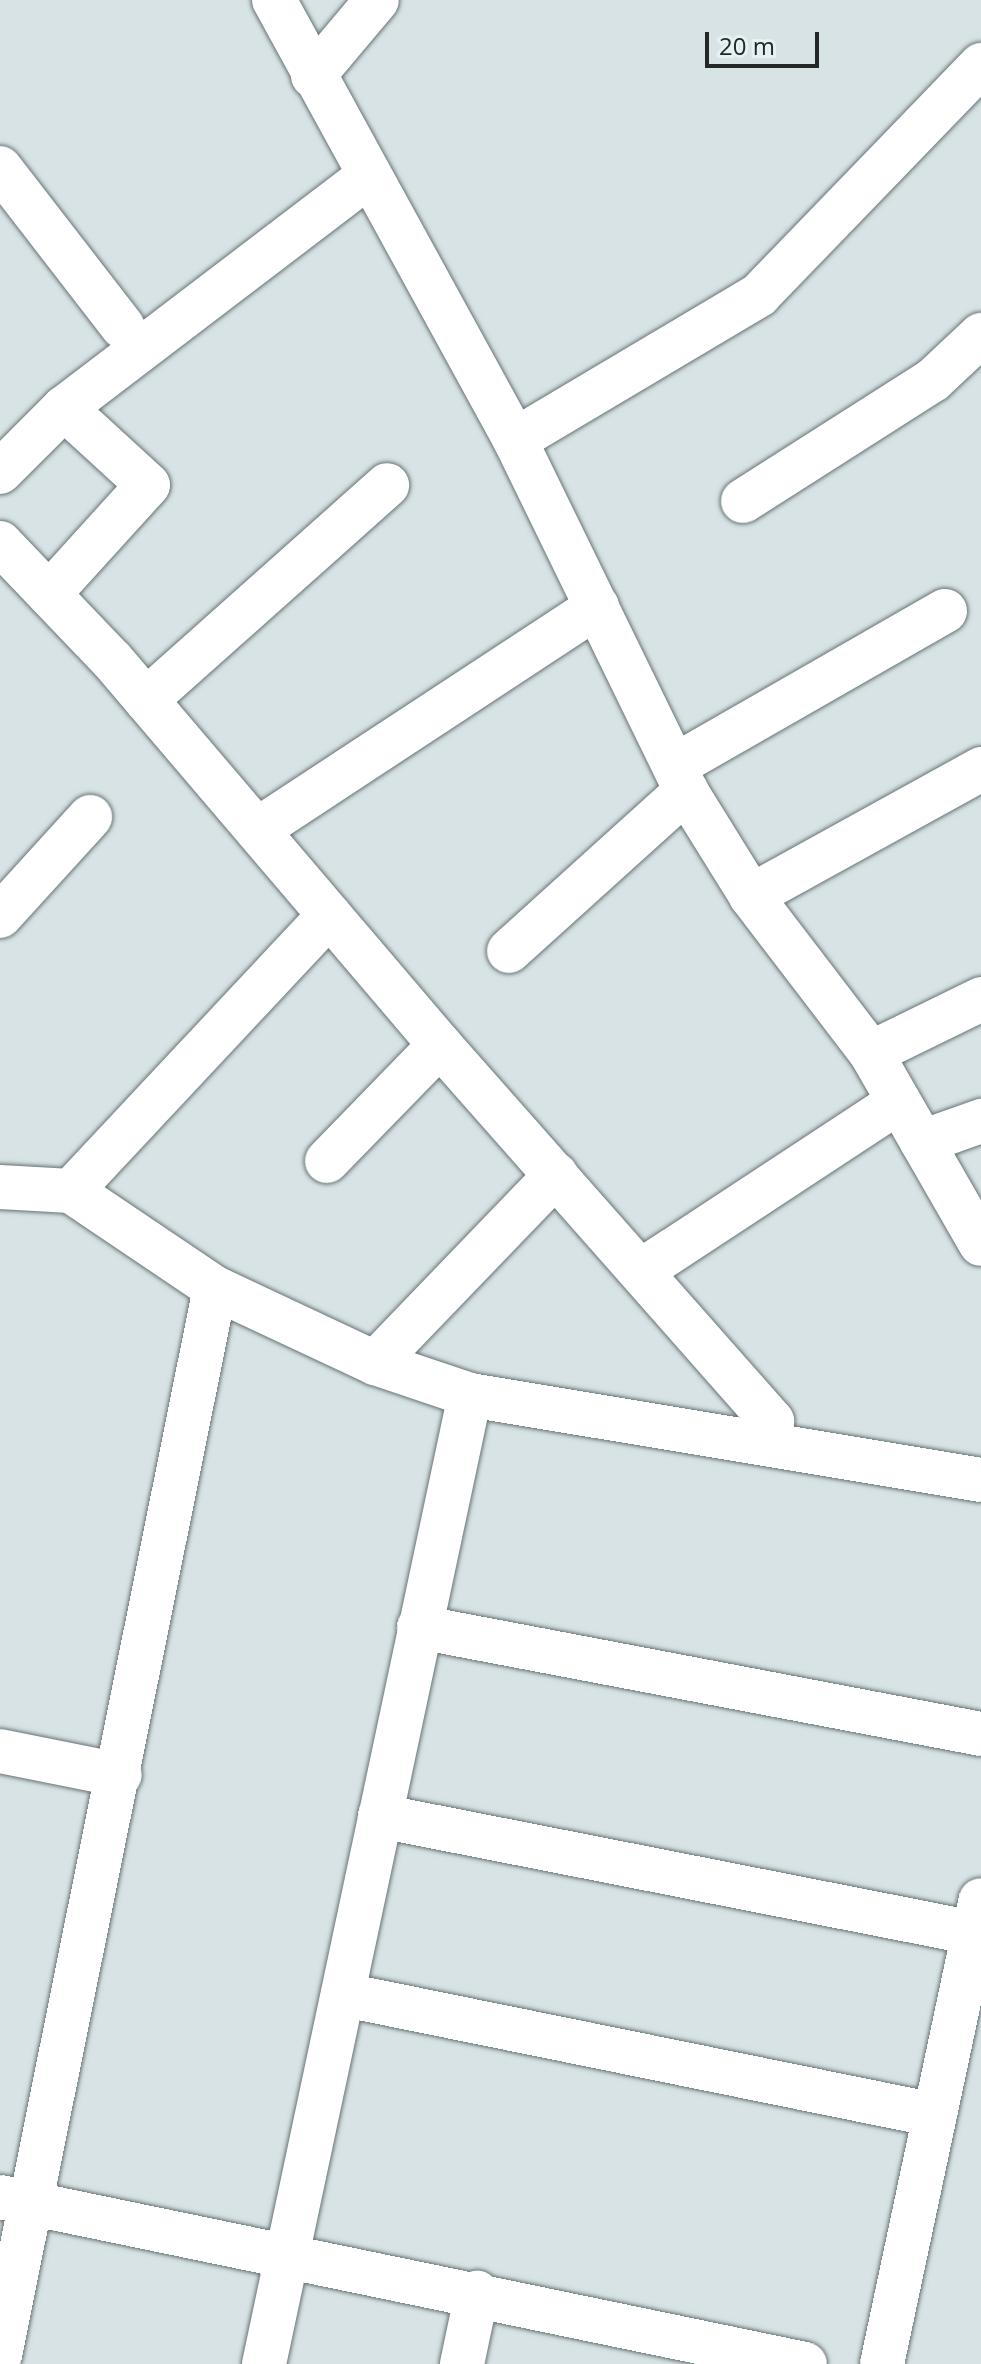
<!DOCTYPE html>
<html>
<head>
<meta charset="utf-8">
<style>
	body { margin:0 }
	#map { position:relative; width:981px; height:2364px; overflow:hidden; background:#d8e3e6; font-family:"Open Sans",sans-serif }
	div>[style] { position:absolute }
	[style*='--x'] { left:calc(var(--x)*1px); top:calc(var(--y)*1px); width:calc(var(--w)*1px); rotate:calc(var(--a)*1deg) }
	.roads { filter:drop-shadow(0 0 2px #687375) drop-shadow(0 0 2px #687375) }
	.minor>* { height:44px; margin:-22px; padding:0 22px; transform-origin:22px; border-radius:22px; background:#fff }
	span { translate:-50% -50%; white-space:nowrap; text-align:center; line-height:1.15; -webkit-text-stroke:7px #e5f1f3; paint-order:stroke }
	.scale { position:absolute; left:705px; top:32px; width:114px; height:36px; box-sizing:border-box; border:4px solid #232728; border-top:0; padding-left:10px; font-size:24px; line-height:28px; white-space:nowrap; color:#232728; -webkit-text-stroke:6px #e5f1f3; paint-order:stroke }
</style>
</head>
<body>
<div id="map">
	<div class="roads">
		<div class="minor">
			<div style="--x:274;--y:0;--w:502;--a:61.29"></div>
			<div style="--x:515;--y:440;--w:390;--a:64"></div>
			<div style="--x:686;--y:791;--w:123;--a:58.2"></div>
			<div style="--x:751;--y:896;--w:198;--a:52.6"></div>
			<div style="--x:871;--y:1053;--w:220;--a:60.1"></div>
			<div style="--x:313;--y:76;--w:99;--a:-49.9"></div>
			<div style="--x:0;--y:168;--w:201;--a:52.3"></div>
			<div style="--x:515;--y:440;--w:284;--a:-30.7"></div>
			<div style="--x:759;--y:295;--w:320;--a:-46"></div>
			<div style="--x:0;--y:472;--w:91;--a:-45"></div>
			<div style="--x:64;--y:408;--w:382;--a:-37.3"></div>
			<div style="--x:743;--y:501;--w:225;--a:-32.5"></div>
			<div style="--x:933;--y:380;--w:66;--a:-43.2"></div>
			<div style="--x:0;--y:543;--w:162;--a:46.3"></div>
			<div style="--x:112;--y:660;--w:506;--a:49.57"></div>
			<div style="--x:440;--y:1045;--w:502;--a:48.56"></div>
			<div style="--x:772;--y:1421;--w:23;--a:100"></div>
			<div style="--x:49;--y:594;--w:147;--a:-47.8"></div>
			<div style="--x:148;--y:485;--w:114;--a:-137.5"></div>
			<div style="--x:146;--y:700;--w:323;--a:-41.7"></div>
			<div style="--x:676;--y:765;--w:310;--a:-29.8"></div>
			<div style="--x:257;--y:830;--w:407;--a:-33.3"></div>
			<div style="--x:751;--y:896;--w:263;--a:-28.9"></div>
			<div style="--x:0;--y:916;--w:134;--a:-47.7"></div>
			<div style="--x:509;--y:951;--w:239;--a:-42.1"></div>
			<div style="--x:871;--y:1053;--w:123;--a:-26.1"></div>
			<div style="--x:922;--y:1142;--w:63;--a:-19.6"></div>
			<div style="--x:327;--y:1161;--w:162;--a:-45.8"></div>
			<div style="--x:0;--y:1187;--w:71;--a:3.2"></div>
			<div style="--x:71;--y:1191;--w:174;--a:34"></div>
			<div style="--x:215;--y:1288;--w:177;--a:25.1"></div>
			<div style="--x:375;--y:1363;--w:100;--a:18.6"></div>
			<div style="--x:470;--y:1395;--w:518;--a:9.44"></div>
			<div style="--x:71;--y:1191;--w:378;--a:-46.9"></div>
			<div style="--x:641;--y:1271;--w:308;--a:-33.3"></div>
			<div style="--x:375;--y:1363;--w:261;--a:-46.1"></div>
			<div style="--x:419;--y:1627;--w:572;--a:10.78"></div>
			<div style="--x:0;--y:1751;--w:122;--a:11.3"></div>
			<div style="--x:380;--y:1816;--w:605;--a:11.14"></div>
			<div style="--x:345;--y:1995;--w:602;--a:11.5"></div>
			<div style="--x:0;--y:2197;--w:822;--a:11.72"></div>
			<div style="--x:0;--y:2355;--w:1088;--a:-78.61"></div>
			<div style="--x:264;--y:2364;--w:991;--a:-78"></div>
			<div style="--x:462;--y:2364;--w:73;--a:-78.1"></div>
			<div style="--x:882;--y:2364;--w:474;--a:-78"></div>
		</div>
	</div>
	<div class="scale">20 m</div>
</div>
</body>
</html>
